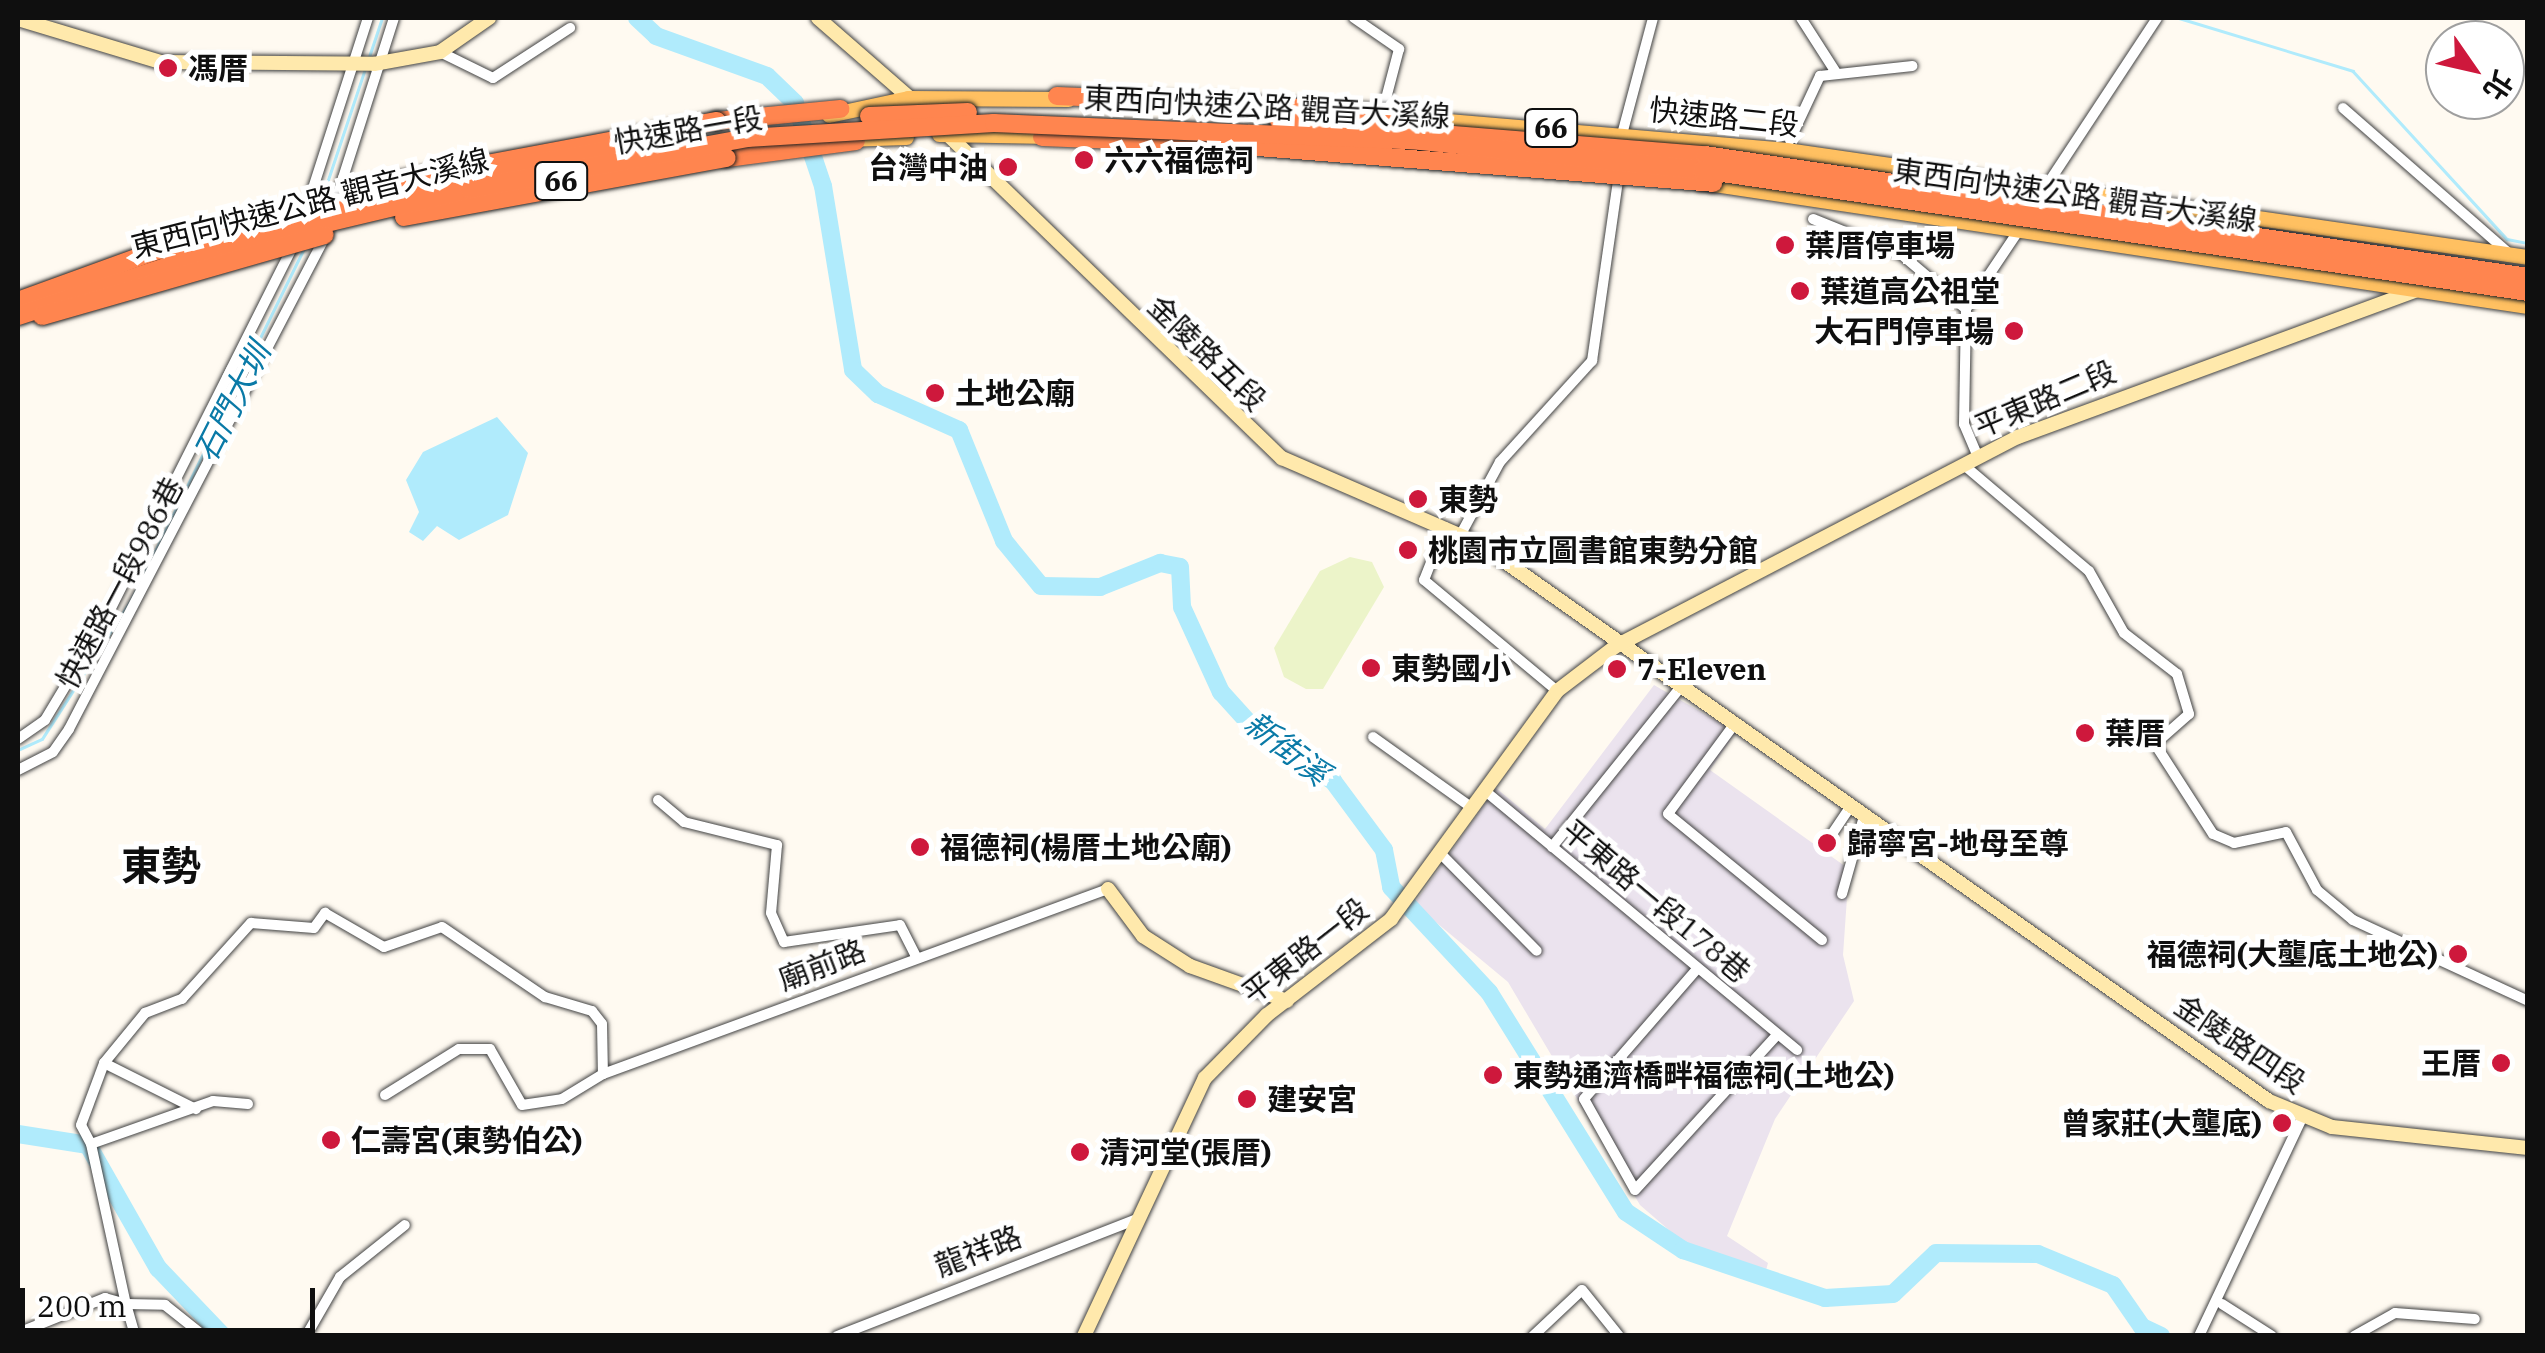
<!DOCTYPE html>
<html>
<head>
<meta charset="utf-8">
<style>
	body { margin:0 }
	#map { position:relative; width:2545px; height:1353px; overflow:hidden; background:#fffaf1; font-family:"IBM Plex Serif","Noto Sans TC",serif }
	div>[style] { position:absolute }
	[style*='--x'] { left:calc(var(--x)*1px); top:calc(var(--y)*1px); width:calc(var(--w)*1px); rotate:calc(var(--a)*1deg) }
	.industrial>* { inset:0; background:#ebe3ee }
	.pitch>* { inset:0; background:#ecf4c9 }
	.water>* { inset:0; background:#b0ebfc }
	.stream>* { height:2.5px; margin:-1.25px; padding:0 1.25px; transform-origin:1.25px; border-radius:1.25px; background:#b0ebfc }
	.river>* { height:18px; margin:-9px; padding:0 9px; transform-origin:9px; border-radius:9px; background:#b0ebfc }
	.roads { filter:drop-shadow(0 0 2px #424242) drop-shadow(0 0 2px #424242) }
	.street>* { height:10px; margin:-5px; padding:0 5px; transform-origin:5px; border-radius:5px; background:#fff }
	.secondary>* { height:14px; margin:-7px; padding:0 7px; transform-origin:7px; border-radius:7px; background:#ffe9ac }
	.primary>* { height:15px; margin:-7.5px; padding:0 7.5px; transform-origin:7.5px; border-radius:7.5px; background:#ffc061 }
	.highway>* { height:18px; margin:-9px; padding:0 9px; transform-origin:9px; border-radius:9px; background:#ff854f }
	.bridges { filter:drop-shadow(0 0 2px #202020) drop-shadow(0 0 2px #202020) }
	.highway-bridge>* { height:18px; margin:-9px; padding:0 9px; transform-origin:9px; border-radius:9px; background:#ff854f }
	.dots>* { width:28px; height:28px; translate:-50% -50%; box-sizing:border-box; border:5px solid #fff; border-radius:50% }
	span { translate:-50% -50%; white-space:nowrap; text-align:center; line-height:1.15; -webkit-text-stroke:10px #fff; paint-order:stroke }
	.shield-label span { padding:2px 8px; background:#fff; border:2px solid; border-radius:8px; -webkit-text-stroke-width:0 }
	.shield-label { font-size:28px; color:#0f0f0f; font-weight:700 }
	.poi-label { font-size:30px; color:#0f0f0f; font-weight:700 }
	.left { translate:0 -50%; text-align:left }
	.right { translate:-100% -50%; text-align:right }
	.street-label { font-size:30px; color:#0f0f0f }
	.water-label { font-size:32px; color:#0a7aa7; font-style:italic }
	.district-label { font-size:40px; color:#0f0f0f; font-weight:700 }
	.frame { position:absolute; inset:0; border:20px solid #0f0f0f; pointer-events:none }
	.north { position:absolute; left:2425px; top:20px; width:100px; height:100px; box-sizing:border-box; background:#fff; border:2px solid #9f9f9f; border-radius:50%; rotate:124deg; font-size:28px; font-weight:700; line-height:40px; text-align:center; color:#0f0f0f }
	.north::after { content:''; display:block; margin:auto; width:35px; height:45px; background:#ce183c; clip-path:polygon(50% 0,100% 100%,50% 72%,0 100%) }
	.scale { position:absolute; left:20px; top:1288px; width:295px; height:45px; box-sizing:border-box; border:5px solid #0f0f0f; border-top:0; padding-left:12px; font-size:30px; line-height:35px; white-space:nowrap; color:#0f0f0f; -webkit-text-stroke:8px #fff; paint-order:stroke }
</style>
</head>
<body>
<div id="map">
	<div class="industrial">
		<div style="clip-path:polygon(1654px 685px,1736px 732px,1710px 770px,1849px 869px,1843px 955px,1854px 1001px,1775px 1119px,1727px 1236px,1768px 1263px,1765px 1274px,1692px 1250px,1640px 1205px,1508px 982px,1414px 904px,1496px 788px,1545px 829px)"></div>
	</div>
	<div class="pitch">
		<div style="clip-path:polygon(1350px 557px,1372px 562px,1384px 587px,1323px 689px,1306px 689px,1284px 677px,1274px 648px,1320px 571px)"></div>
	</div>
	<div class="water">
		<div style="clip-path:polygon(497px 417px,528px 453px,508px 515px,459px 540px,437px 526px,423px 541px,409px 532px,419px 512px,406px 480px,423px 452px)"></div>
	</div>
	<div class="stream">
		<div style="--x:2179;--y:18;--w:182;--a:16.9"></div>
		<div style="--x:2353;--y:71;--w:228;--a:47.5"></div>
		<div style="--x:2507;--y:239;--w:21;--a:11"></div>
		<div style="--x:369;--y:57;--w:41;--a:-71.6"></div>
		<div style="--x:320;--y:204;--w:142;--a:-71.6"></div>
		<div style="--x:18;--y:750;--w:26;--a:-25"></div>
		<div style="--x:42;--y:739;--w:165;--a:-57.4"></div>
		<div style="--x:131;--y:600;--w:391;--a:-63.8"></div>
	</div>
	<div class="river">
		<div style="--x:637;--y:18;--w:26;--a:43"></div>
		<div style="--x:656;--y:36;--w:118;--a:19.8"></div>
		<div style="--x:767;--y:76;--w:39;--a:44"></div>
		<div style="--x:795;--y:103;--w:88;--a:71.4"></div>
		<div style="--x:823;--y:186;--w:186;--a:80.7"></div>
		<div style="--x:853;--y:370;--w:35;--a:44"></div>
		<div style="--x:878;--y:394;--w:89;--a:24"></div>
		<div style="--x:959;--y:430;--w:120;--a:67.9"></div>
		<div style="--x:1004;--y:541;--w:58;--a:50.6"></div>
		<div style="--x:1041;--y:586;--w:59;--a:1"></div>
		<div style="--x:1100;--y:587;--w:65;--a:-21.8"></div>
		<div style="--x:1160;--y:563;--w:20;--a:11"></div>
		<div style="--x:1180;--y:567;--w:40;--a:87.1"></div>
		<div style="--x:1182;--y:607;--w:94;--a:65.4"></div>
		<div style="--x:1221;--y:692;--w:57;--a:47.9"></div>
		<div style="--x:1259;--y:734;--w:88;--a:32.4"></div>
		<div style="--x:1333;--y:781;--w:86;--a:53.5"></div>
		<div style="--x:1384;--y:850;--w:38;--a:79"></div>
		<div style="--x:1391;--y:887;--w:144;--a:47"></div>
		<div style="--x:1489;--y:992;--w:259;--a:58.1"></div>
		<div style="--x:1626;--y:1212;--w:69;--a:33.7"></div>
		<div style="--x:1683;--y:1250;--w:150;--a:18.7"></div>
		<div style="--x:1825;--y:1298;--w:68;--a:-3.4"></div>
		<div style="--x:1893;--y:1294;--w:59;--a:-43.6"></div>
		<div style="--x:1936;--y:1253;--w:102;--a:0.6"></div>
		<div style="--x:2038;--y:1254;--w:81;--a:22.5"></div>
		<div style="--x:2113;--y:1285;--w:51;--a:55.4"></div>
		<div style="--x:2142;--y:1327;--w:21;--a:25"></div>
		<div style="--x:18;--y:1134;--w:71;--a:8.9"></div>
		<div style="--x:88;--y:1145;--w:142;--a:60.4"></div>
		<div style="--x:158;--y:1268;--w:94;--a:46.3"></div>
	</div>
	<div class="roads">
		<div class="street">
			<div style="--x:1354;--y:18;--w:55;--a:34.6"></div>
			<div style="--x:1399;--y:49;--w:59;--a:104.7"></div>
			<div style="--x:1801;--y:18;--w:63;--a:57.3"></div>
			<div style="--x:440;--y:52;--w:59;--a:26.1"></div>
			<div style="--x:493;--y:78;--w:92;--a:-33"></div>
			<div style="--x:2343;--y:108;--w:222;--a:41.2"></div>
			<div style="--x:1790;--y:140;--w:71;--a:-64.9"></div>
			<div style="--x:1820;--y:76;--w:93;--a:-6.2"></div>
			<div style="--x:1620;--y:142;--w:128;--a:-75.1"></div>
			<div style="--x:2043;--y:191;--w:207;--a:-56.6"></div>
			<div style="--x:334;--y:206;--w:197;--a:-72.3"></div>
			<div style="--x:304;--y:216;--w:208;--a:-72.1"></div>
			<div style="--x:1813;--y:219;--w:96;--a:22"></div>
			<div style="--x:1902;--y:255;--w:84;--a:40.2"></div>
			<div style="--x:1966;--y:309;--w:115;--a:91"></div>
			<div style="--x:1964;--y:424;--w:36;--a:67"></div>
			<div style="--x:1966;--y:309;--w:99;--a:-56.1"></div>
			<div style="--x:1965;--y:466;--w:162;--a:40.3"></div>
			<div style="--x:2089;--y:571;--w:71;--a:60.6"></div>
			<div style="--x:2124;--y:633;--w:67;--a:37.7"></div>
			<div style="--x:2177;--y:674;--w:42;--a:73.3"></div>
			<div style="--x:2189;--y:714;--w:45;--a:138.6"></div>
			<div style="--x:2155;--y:744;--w:107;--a:57.2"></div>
			<div style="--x:2213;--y:834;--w:23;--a:23"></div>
			<div style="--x:2234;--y:843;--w:53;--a:-11.9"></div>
			<div style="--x:2286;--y:832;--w:66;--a:61.9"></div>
			<div style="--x:2317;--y:890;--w:47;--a:39.8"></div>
			<div style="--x:2353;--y:920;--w:193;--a:24.8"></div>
			<div style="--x:1445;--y:527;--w:57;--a:111.6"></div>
			<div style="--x:1424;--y:580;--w:173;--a:39.8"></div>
			<div style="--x:1461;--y:534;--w:82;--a:-61.6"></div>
			<div style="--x:1500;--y:462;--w:137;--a:-47.7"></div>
			<div style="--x:1592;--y:361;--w:189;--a:-81.8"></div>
			<div style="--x:1733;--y:726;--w:109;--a:126.5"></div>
			<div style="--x:1668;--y:814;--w:199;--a:39.3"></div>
			<div style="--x:1373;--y:737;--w:122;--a:35.6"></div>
			<div style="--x:18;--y:739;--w:33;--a:-35"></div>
			<div style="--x:45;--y:720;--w:117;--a:-59"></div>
			<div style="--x:105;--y:620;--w:423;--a:-63.3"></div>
			<div style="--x:18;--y:770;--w:39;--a:-27"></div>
			<div style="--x:53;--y:752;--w:28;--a:-55"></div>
			<div style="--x:69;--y:729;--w:555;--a:-62.51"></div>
			<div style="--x:1484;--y:790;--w:407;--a:39.7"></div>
			<div style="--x:658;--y:800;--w:34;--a:40"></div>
			<div style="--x:684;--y:822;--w:96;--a:13.9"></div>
			<div style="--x:777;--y:845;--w:68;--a:95"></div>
			<div style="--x:771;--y:913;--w:32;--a:66"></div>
			<div style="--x:784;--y:942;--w:117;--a:-8.3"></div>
			<div style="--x:900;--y:925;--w:37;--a:63"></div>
			<div style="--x:1830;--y:837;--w:37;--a:-56"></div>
			<div style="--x:1552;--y:847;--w:203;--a:-51.2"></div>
			<div style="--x:1441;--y:854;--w:136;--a:45.3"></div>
			<div style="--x:1842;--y:894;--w:81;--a:-74.2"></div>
			<div style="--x:1697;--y:969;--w:172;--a:131"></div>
			<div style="--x:1584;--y:1099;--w:104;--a:60.7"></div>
			<div style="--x:1635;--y:1190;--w:210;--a:-47.5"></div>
			<div style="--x:104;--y:1063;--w:103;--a:26.6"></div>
			<div style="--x:385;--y:1095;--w:87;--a:-31.9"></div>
			<div style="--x:459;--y:1049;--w:31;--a:0"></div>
			<div style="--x:490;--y:1049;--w:64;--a:60.3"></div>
			<div style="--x:522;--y:1105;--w:40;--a:-8.5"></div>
			<div style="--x:562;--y:1099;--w:48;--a:-31.4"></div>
			<div style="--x:603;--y:1074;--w:538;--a:-20.12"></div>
			<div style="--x:248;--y:1104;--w:35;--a:-175"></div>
			<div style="--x:213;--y:1101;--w:129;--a:160.6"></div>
			<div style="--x:91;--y:1144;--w:21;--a:-118"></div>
			<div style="--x:81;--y:1125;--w:66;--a:-69.6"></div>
			<div style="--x:104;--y:1063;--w:65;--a:-50.6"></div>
			<div style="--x:145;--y:1013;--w:40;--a:-21"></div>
			<div style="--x:182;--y:999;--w:103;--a:-47.8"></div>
			<div style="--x:251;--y:923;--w:63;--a:4.5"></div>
			<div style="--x:314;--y:928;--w:19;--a:-54"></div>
			<div style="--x:325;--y:913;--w:68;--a:30"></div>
			<div style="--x:384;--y:947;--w:61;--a:-19"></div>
			<div style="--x:442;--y:927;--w:125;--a:34.2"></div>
			<div style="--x:545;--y:997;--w:49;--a:16.6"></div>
			<div style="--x:592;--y:1011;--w:16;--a:52"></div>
			<div style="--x:602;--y:1024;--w:50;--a:88.9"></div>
			<div style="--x:91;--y:1144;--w:164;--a:77.7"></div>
			<div style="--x:126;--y:1304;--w:39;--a:1"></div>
			<div style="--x:165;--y:1305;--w:50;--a:38.5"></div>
			<div style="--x:2222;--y:1304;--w:59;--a:32.6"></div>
			<div style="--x:18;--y:1333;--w:94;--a:-21.9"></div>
			<div style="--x:105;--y:1298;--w:22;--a:16"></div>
			<div style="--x:126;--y:1304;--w:33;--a:74"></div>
			<div style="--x:306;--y:1336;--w:68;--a:-60"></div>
			<div style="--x:340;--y:1277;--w:83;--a:-38.7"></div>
			<div style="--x:837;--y:1336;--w:324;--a:-21.3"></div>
			<div style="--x:1533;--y:1336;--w:67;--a:-43.2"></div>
			<div style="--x:1582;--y:1290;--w:59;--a:51.2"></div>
			<div style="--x:2199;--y:1336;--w:241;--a:-64.7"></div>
			<div style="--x:2354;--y:1336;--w:47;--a:-29.3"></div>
			<div style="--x:2395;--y:1313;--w:80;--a:4.3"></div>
		</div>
		<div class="secondary">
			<div style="--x:818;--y:18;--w:126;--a:41.1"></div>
			<div style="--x:18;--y:19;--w:148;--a:16.8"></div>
			<div style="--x:160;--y:62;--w:214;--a:0.5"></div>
			<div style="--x:374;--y:64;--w:67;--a:-10.3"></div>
			<div style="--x:440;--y:52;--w:60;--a:-34.8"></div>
			<div style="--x:943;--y:130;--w:472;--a:44.1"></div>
			<div style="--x:1282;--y:458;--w:216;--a:23.5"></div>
			<div style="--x:1480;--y:544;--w:966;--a:35.22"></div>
			<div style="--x:2269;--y:1101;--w:68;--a:22.4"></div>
			<div style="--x:2332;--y:1127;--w:197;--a:6.1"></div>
			<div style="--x:1108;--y:889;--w:59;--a:53.3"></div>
			<div style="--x:1143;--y:936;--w:56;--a:32.6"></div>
			<div style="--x:1190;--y:966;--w:103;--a:19.8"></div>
			<div style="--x:1084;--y:1336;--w:285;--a:-64.9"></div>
			<div style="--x:1205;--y:1078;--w:88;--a:-45.5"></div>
			<div style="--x:1267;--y:1015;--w:157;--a:-37.7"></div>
			<div style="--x:1391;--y:919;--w:282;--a:-53.9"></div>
			<div style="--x:1557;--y:691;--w:74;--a:-37.3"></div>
			<div style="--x:1616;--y:646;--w:453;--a:-27.5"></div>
			<div style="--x:2018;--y:437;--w:428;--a:-20.2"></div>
		</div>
		<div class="primary">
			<div style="--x:829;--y:115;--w:81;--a:-12.1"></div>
			<div style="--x:908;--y:98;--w:160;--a:0.4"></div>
			<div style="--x:1426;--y:119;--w:361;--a:4.9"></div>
			<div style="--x:1786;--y:150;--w:750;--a:8.21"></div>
			<div style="--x:939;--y:134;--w:112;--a:1"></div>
			<div style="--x:844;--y:139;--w:62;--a:-1.8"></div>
			<div style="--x:1701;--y:182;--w:836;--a:8.53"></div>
		</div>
		<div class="highway">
			<div style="--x:1057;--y:96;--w:165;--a:2.4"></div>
			<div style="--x:717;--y:121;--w:124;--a:-5.6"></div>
			<div style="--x:1042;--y:137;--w:178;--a:2.3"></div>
			<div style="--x:727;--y:158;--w:130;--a:-7.5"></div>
		</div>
	</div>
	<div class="bridges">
		<div class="highway-bridge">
			<div style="--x:1222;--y:103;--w:215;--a:3.7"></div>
			<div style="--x:869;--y:116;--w:99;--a:-2.3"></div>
			<div style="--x:1279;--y:121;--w:427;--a:4.6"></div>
			<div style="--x:1705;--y:155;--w:832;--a:8.43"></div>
			<div style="--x:1220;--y:144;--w:495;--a:4.5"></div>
			<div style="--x:364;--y:187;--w:359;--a:-10.6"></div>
			<div style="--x:404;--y:217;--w:328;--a:-10.4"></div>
			<div style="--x:18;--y:301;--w:149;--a:-20"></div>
			<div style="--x:158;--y:250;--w:284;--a:-13.8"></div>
			<div style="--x:434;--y:182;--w:230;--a:-10.3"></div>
			<div style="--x:18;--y:316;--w:219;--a:-18.4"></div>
			<div style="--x:226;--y:247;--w:250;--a:-13.4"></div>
			<div style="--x:469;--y:189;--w:283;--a:-10.4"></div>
			<div style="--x:747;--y:138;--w:247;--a:-3.5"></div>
			<div style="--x:994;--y:123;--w:426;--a:2.4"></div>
			<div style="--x:1420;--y:141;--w:283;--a:5.9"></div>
			<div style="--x:1702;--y:170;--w:835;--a:8.4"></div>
			<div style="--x:42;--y:316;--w:294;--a:-16"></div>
		</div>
	</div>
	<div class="dots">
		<div style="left:168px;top:68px;background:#ce183c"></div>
		<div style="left:1084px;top:160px;background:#ce183c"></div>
		<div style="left:1008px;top:167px;background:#ce183c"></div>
		<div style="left:1785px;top:245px;background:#ce183c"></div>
		<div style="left:1800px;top:291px;background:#ce183c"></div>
		<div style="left:2014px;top:331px;background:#ce183c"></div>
		<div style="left:935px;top:393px;background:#ce183c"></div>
		<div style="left:1418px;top:499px;background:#ce183c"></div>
		<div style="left:1408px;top:550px;background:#ce183c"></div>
		<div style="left:1371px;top:668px;background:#ce183c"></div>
		<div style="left:1617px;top:669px;background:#ce183c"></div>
		<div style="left:2085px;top:733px;background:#ce183c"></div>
		<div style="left:1827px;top:843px;background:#ce183c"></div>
		<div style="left:920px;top:847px;background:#ce183c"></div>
		<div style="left:2458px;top:954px;background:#ce183c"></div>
		<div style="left:2501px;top:1063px;background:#ce183c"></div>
		<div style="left:1493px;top:1075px;background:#ce183c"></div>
		<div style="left:1247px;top:1099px;background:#ce183c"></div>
		<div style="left:2282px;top:1123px;background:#ce183c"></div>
		<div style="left:331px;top:1140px;background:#ce183c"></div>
		<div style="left:1080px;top:1152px;background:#ce183c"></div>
	</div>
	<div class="shield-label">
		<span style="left:1551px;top:128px">66</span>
		<span style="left:561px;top:181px">66</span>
	</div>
	<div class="poi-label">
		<span class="left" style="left:188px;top:68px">馮厝</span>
		<span class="left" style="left:1104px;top:160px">六六福德祠</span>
		<span class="right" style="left:988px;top:167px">台灣中油</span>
		<span class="left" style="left:1805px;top:245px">葉厝停車場</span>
		<span class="left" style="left:1820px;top:291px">葉道高公祖堂</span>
		<span class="right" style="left:1994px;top:331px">大石門停車場</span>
		<span class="left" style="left:955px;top:393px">土地公廟</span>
		<span class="left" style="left:1438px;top:499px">東勢</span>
		<span class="left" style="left:1428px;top:550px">桃園市立圖書館東勢分館</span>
		<span class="left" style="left:1391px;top:668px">東勢國小</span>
		<span class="left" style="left:1637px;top:669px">7-Eleven</span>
		<span class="left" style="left:2105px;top:733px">葉厝</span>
		<span class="left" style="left:1847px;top:843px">歸寧宮-地母至尊</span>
		<span class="left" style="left:940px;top:847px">福德祠(楊厝土地公廟)</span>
		<span class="right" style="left:2438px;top:954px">福德祠(大壟底土地公)</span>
		<span class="right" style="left:2481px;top:1063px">王厝</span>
		<span class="left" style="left:1513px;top:1075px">東勢通濟橋畔福德祠(土地公)</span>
		<span class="left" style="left:1267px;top:1099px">建安宮</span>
		<span class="right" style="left:2262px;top:1123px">曾家莊(大壟底)</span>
		<span class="left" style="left:351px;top:1140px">仁壽宮(東勢伯公)</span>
		<span class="left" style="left:1100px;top:1152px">清河堂(張厝)</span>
	</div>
	<div class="street-label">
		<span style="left:1267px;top:107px;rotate:3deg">東西向快速公路 觀音大溪線</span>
		<span style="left:1724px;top:117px;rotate:6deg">快速路二段</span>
		<span style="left:688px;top:130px;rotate:-10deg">快速路一段</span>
		<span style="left:2075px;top:195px;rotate:8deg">東西向快速公路 觀音大溪線</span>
		<span style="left:310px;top:203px;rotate:-14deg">東西向快速公路 觀音大溪線</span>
		<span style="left:1207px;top:353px;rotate:44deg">金陵路五段</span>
		<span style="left:2045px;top:399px;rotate:-23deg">平東路二段</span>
		<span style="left:120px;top:583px;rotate:-62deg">快速路一段986巷</span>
		<span style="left:1656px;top:901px;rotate:40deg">平東路一段178巷</span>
		<span style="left:1305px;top:951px;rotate:-38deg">平東路一段</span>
		<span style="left:822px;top:965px;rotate:-21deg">廟前路</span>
		<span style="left:2240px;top:1044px;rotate:34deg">金陵路四段</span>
		<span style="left:978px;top:1251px;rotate:-21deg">龍祥路</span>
	</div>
	<div class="water-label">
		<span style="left:232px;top:402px;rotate:-63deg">石門大圳</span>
		<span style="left:1287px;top:748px;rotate:38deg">新街溪</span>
	</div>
	<div class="district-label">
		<span style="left:161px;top:865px">東勢</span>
	</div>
	<div class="frame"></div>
	<div class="north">北</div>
	<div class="scale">200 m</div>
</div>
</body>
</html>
